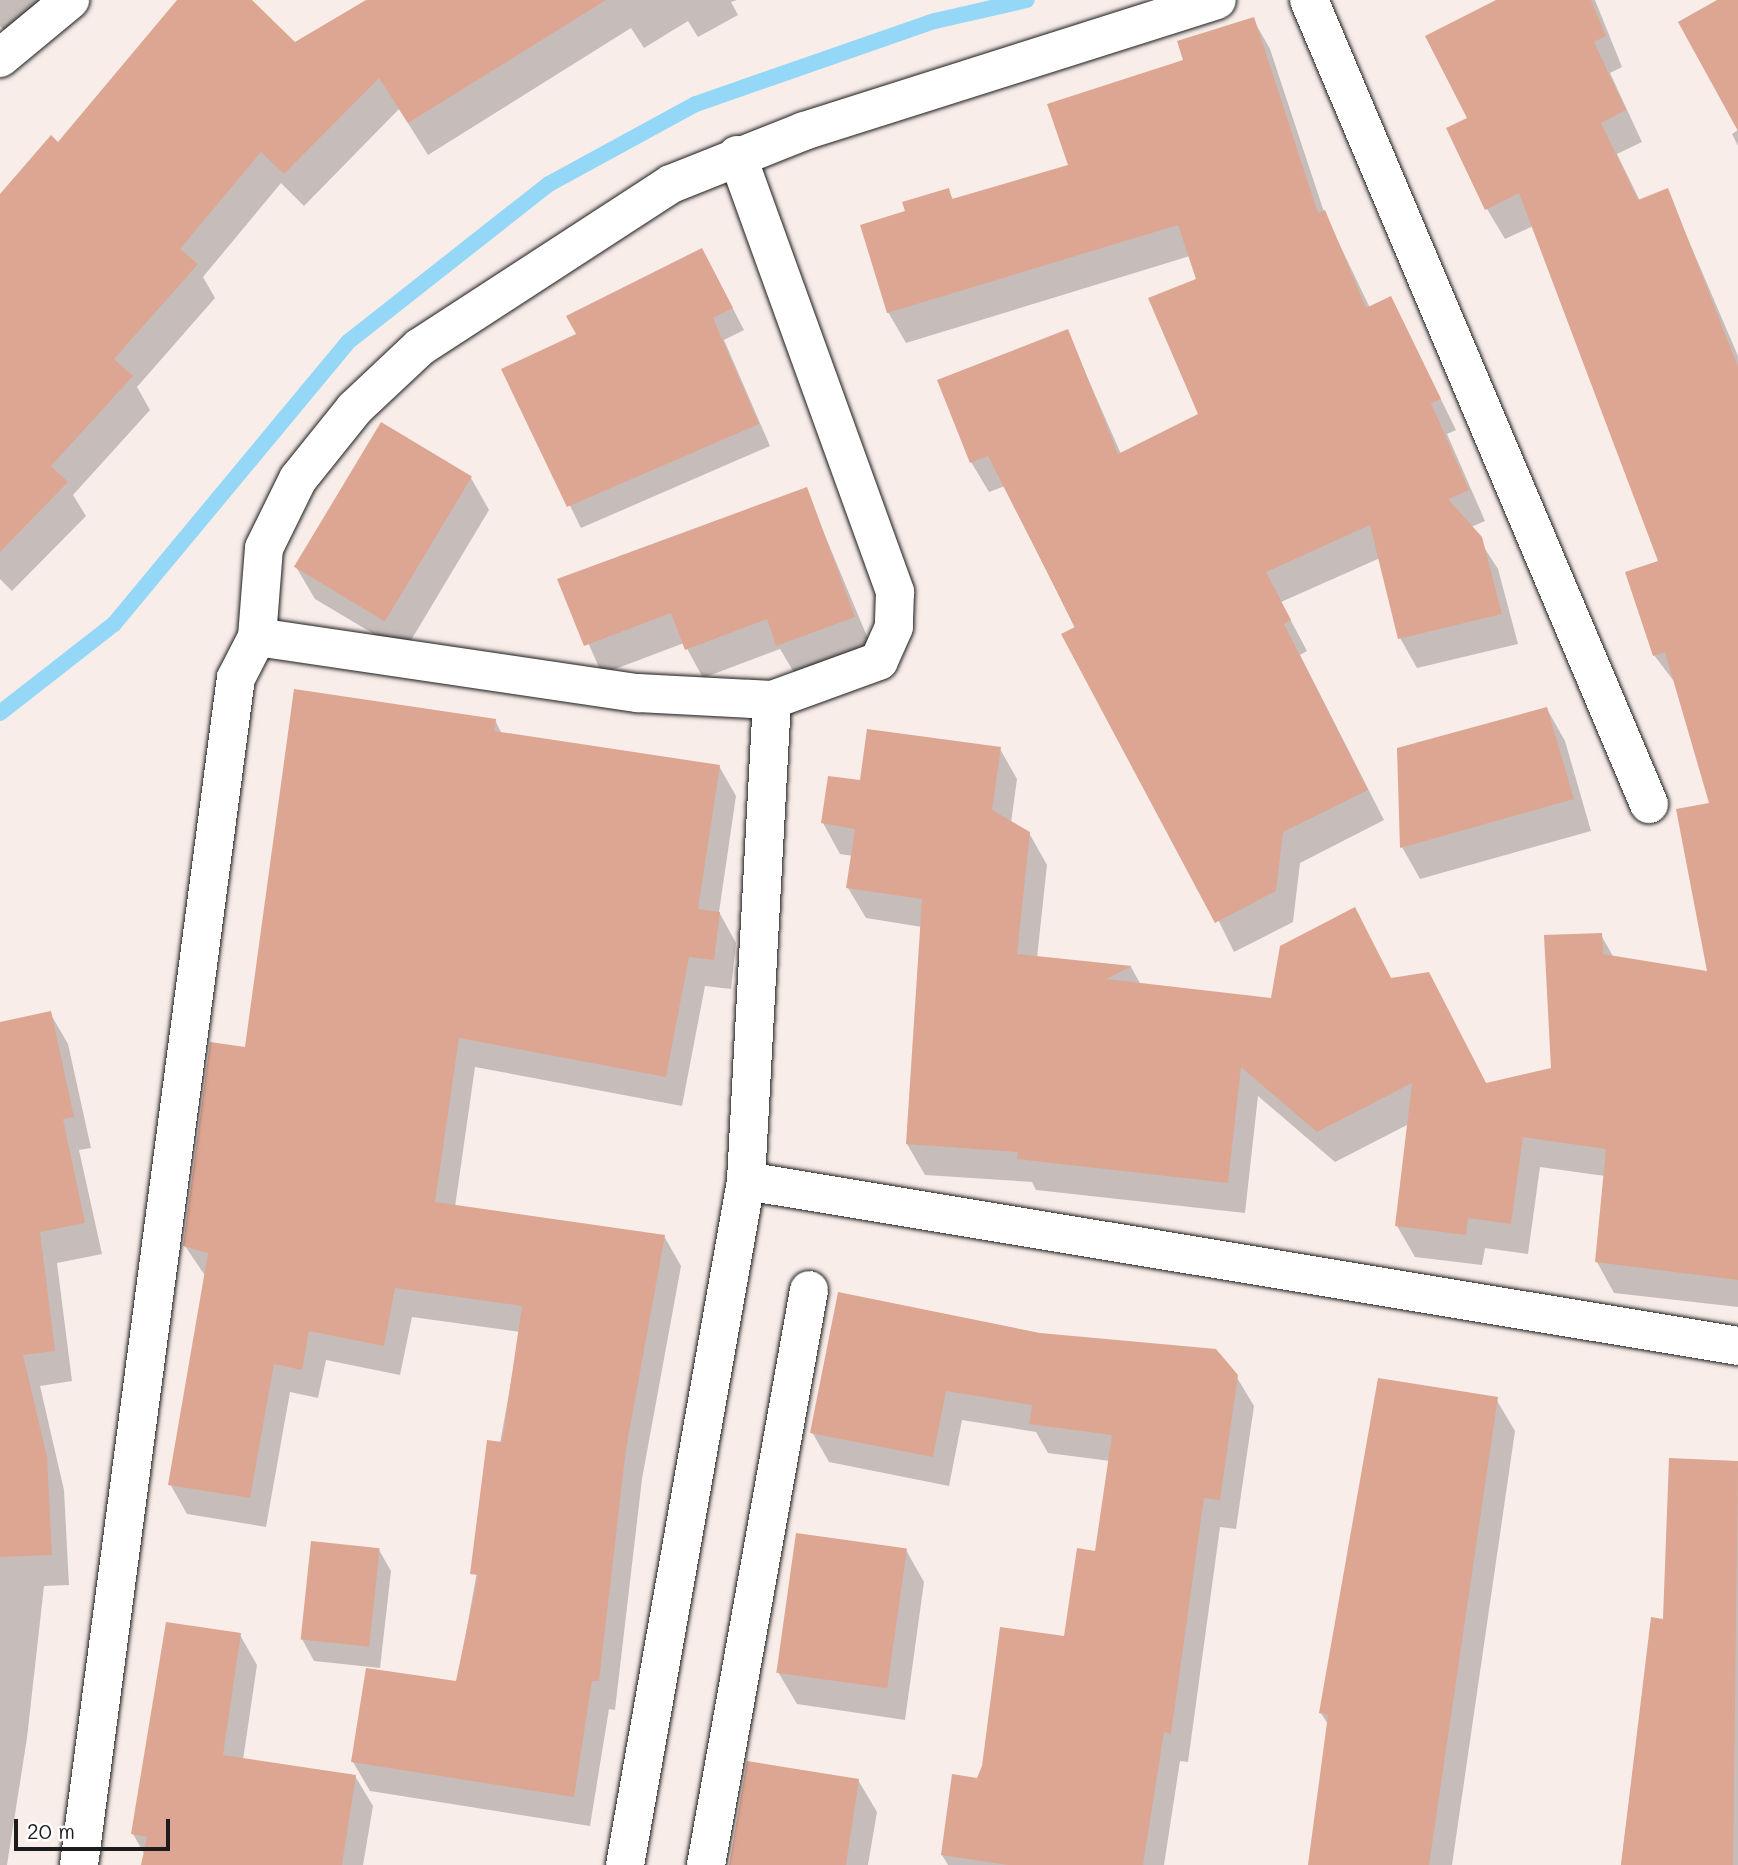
<!DOCTYPE html>
<html>
<head>
<meta charset="utf-8">
<style>
	body { margin:0 }
	#map { position:relative; width:1738px; height:1865px; overflow:hidden; background:#f8ede9; font-family:Mali,sans-serif }
	div>[style] { position:absolute }
	[style*='--x'] { left:calc(var(--x)*1px); top:calc(var(--y)*1px); width:calc(var(--w)*1px); rotate:calc(var(--a)*1deg) }
	.shadow>* { inset:0; background:#0003 }
	.stream>* { height:16px; margin:-8px; padding:0 8px; transform-origin:8px; border-radius:8px; background:#94d7f6 }
	.building>* { inset:0; background:#dca692; transform-origin:0 0 }
	.roads { filter:drop-shadow(0 0 2px #1c1c1c) drop-shadow(0 0 2px #1c1c1c) }
	.minor>* { height:38px; margin:-19px; padding:0 19px; transform-origin:19px; border-radius:19px; background:#fff }
	span { translate:-50% -50%; white-space:nowrap; text-align:center; line-height:1.15; -webkit-text-stroke:7px #fff; paint-order:stroke }
	.scale { position:absolute; left:14px; top:1819px; width:156px; height:32px; box-sizing:border-box; border:4px solid #1c1c1c; border-top:0; padding-left:9px; font-size:21px; line-height:24px; white-space:nowrap; color:#1c1c1c; -webkit-text-stroke:5px #fff; paint-order:stroke }
</style>
</head>
<body>
<div id="map">
	<div class="shadow">
		<div style="clip-path:polygon(0 0,66px 0,16px 44px,0 26px)"></div>
		<div style="clip-path:polygon(179px 0,250px 0,295px 44px,370px 0,737px 0,731px 2px,738px 15px,698px 37px,688px 21px,644px 48px,631px 28px,428px 155px,399px 109px,304px 206px,281px 183px,203px 277px,215px 298px,137px 387px,150px 410px,73px 495px,86px 516px,12px 591px,0 579px,0 197px,59px 144px)"></div>
		<div style="clip-path:polygon(1500px 0,1595px 0,1622px 67px,1610px 73px,1642px 142px,1617px 154px,1640px 201px,1667px 190px,1738px 356px,1738px 1307px,1614px 1293px,1597px 1262px,1605px 1176px,1540px 1167px,1528px 1254px,1485px 1248px,1482px 1265px,1415px 1257px,1397px 1226px,1409px 1124px,1335px 1162px,1258px 1096px,1245px 1213px,1036px 1190px,1032px 1182px,925px 1175px,907px 1144px,922px 927px,866px 918px,848px 888px,853px 856px,840px 854px,823px 823px,862px 782px,1000px 749px,1017px 779px,1011px 823px,1029px 833px,1047px 865px,1037px 958px,1131px 967px,1141px 985px,1273px 1000px,1354px 910px,1392px 980px,1428px 974px,1487px 1085px,1553px 1069px,1601px 935px,1614px 958px,1709px 973px,1712px 804px,1676px 684px,1654px 655px,1660px 562px,1533px 226px,1505px 239px,1487px 209px,1469px 119px)"></div>
		<div style="clip-path:polygon(1253px 19px,1270px 49px,1324px 212px,1370px 308px,1391px 298px,1456px 430px,1447px 434px,1485px 521px,1471px 527px,1498px 569px,1518px 644px,1417px 668px,1400px 638px,1380px 558px,1281px 602px,1307px 651px,1300px 655px,1384px 820px,1300px 863px,1293px 922px,1234px 952px,1005px 486px,989px 492px,971px 462px,1067px 331px,1121px 454px,1200px 415px,1198px 280px,1190px 256px,906px 343px,888px 312px,907px 212px,948px 190px,954px 201px,1070px 166px,1185px 61px)"></div>
		<div style="clip-path:polygon(1738px 130px,1738px 146px,1732px 134px)"></div>
		<div style="clip-path:polygon(714px 272px,744px 330px,724px 340px,770px 446px,581px 528px,503px 370px)"></div>
		<div style="clip-path:polygon(471px 478px,489px 510px,404px 652px,315px 599px,296px 567px)"></div>
		<div style="clip-path:polygon(806px 490px,871px 646px,795px 674px,780px 649px,703px 678px,684px 643px,602px 674px,560px 580px)"></div>
		<div style="clip-path:polygon(1547px 709px,1565px 741px,1591px 831px,1420px 879px,1402px 847px)"></div>
		<div style="clip-path:polygon(495px 720px,502px 734px,719px 766px,736px 796px,719px 912px,736px 943px,731px 989px,705px 986px,682px 1106px,475px 1067px,455px 1207px,664px 1236px,681px 1266px,642px 1479px,615px 1710px,609px 1709px,590px 1826px,370px 1791px,353px 1762px,457px 1683px,520px 1332px,412px 1317px,400px 1375px,326px 1360px,318px 1398px,290px 1392px,266px 1527px,187px 1514px,170px 1484px,206px 1277px,185px 1246px,246px 1049px)"></div>
		<div style="clip-path:polygon(50px 1013px,68px 1044px,91px 1148px,79px 1150px,102px 1254px,57px 1263px,72px 1381px,40px 1386px,64px 1490px,69px 1585px,44px 1586px,27px 1738px,7px 1865px,0 1865px,0 1024px)"></div>
		<div style="clip-path:polygon(840px 1294px,1236px 1376px,1254px 1406px,1236px 1529px,1220px 1527px,1188px 1762px,1180px 1761px,1164px 1865px,948px 1865px,942px 1855px,978px 1780px,1066px 1638px,1097px 1553px,1110px 1461px,1048px 1453px,1036px 1432px,962px 1420px,949px 1486px,829px 1462px,812px 1432px)"></div>
		<div style="clip-path:polygon(1496px 1399px,1515px 1431px,1452px 1865px,1309px 1865px,1329px 1726px,1321px 1713px)"></div>
		<div style="clip-path:polygon(1671px 1460px,1738px 1468px,1738px 1865px,1621px 1865px,1652px 1619px,1665px 1621px)"></div>
		<div style="clip-path:polygon(379px 1550px,391px 1571px,380px 1668px,314px 1661px,302px 1639px)"></div>
		<div style="clip-path:polygon(906px 1550px,924px 1582px,905px 1720px,797px 1704px,778px 1672px)"></div>
		<div style="clip-path:polygon(240px 1635px,257px 1665px,243px 1760px,355px 1776px,373px 1806px,363px 1865px,143px 1865px,145px 1855px,133px 1834px)"></div>
		<div style="clip-path:polygon(858px 1780px,877px 1812px,868px 1865px,731px 1865px)"></div>
	</div>
	<div class="stream">
		<div style="--x:0;--y:713;--w:145;--a:-38"></div>
		<div style="--x:114;--y:624;--w:366;--a:-50.3"></div>
		<div style="--x:348;--y:342;--w:256;--a:-38.2"></div>
		<div style="--x:549;--y:184;--w:167;--a:-28.6"></div>
		<div style="--x:696;--y:104;--w:253;--a:-19.2"></div>
		<div style="--x:935;--y:21;--w:94;--a:-12.9"></div>
	</div>
	<div class="building">
		<div style="clip-path:polygon(177px 0,252px 0,295px 42px,366px 0,606px 0,408px 123px,379px 78px,284px 174px,261px 152px,180px 249px,198px 264px,114px 359px,133px 376px,51px 466px,68px 482px,0 552px,0 194px,51px 135px,58px 142px)"></div>
		<div style="clip-path:polygon(1496px 0,1591px 0,1606px 36px,1594px 42px,1626px 110px,1601px 123px,1638px 200px,1668px 188px,1738px 367px,1738px 1280px,1595px 1262px,1606px 1149px,1523px 1137px,1511px 1224px,1468px 1218px,1466px 1235px,1395px 1226px,1412px 1083px,1317px 1132px,1241px 1067px,1228px 1183px,1017px 1159px,1018px 1152px,906px 1144px,922px 899px,846px 888px,855px 829px,821px 823px,828px 776px,860px 780px,867px 729px,1001px 747px,992px 810px,1030px 832px,1017px 954px,1132px 966px,1106px 979px,1271px 998px,1280px 946px,1355px 907px,1391px 978px,1429px 972px,1486px 1083px,1551px 1068px,1544px 935px,1602px 933px,1603px 954px,1707px 971px,1676px 809px,1709px 803px,1665px 652px,1653px 656px,1625px 572px,1658px 561px,1519px 193px,1485px 210px,1446px 128px,1467px 118px,1425px 36px)"></div>
		<div style="clip-path:polygon(1717px 0,1738px 0,1738px 131px,1678px 22px)"></div>
		<div style="clip-path:polygon(1254px 17px,1318px 213px,1325px 210px,1366px 308px,1391px 296px,1441px 399px,1431px 403px,1469px 490px,1448px 499px,1482px 537px,1502px 614px,1398px 639px,1370px 525px,1266px 572px,1291px 620px,1284px 624px,1368px 790px,1283px 832px,1276px 891px,1215px 923px,1061px 634px,1075px 627px,988px 456px,970px 463px,937px 380px,1068px 329px,1118px 454px,1198px 414px,1148px 298px,1196px 279px,1178px 225px,887px 313px,860px 225px,905px 211px,902px 202px,949px 188px,952px 199px,1068px 165px,1047px 104px,1183px 60px,1177px 41px)"></div>
		<div style="clip-path:polygon(702px 248px,733px 308px,713px 318px,759px 424px,567px 507px,501px 369px,576px 334px,566px 316px)"></div>
		<div style="left:381px;top:422px;width:106px;height:169px;rotate:31deg"></div>
		<div style="clip-path:polygon(807px 487px,855px 617px,776px 646px,767px 619px,685px 650px,671px 613px,584px 646px,557px 579px)"></div>
		<div style="clip-path:polygon(294px 689px,496px 719px,494px 731px,720px 765px,698px 909px,720px 912px,714px 960px,689px 957px,666px 1077px,459px 1038px,435px 1202px,665px 1235px,626px 1449px,599px 1681px,592px 1681px,574px 1797px,351px 1762px,366px 1668px,456px 1681px,478px 1575px,470px 1574px,487px 1440px,502px 1442px,522px 1306px,395px 1288px,384px 1346px,309px 1331px,302px 1370px,274px 1364px,250px 1498px,168px 1485px,208px 1253px,183px 1246px,210px 1042px,245px 1047px)"></div>
		<div style="clip-path:polygon(1547px 707px,1574px 799px,1400px 848px,1397px 748px)"></div>
		<div style="clip-path:polygon(51px 1011px,74px 1117px,63px 1119px,85px 1223px,40px 1232px,55px 1351px,23px 1355px,47px 1457px,52px 1555px,0 1557px,0 1022px)"></div>
		<div style="clip-path:polygon(838px 1292px,1040px 1333px,1216px 1349px,1238px 1375px,1220px 1500px,1204px 1498px,1171px 1734px,1164px 1732px,1143px 1865px,1008px 1865px,941px 1855px,952px 1774px,977px 1778px,982px 1766px,1000px 1627px,1064px 1636px,1077px 1548px,1095px 1551px,1112px 1435px,1029px 1424px,1032px 1405px,946px 1391px,933px 1457px,810px 1433px)"></div>
		<div style="clip-path:polygon(1378px 1378px,1498px 1397px,1429px 1865px,1308px 1865px,1328px 1715px,1319px 1713px)"></div>
		<div style="clip-path:polygon(1669px 1458px,1738px 1461px,1733px 1865px,1621px 1865px,1651px 1617px,1663px 1619px)"></div>
		<div style="left:796px;top:1533px;width:112px;height:141px;rotate:8deg"></div>
		<div style="left:311px;top:1541px;width:69px;height:99px;rotate:6deg"></div>
		<div style="clip-path:polygon(166px 1622px,241px 1633px,223px 1755px,356px 1775px,342px 1865px,141px 1865px,147px 1837px,131px 1834px)"></div>
		<div style="clip-path:polygon(747px 1761px,859px 1779px,846px 1865px,729px 1865px)"></div>
	</div>
	<div class="roads">
		<div class="minor">
			<div style="--x:1309;--y:0;--w:873;--a:67.08"></div>
			<div style="--x:0;--y:58;--w:91;--a:-39.6"></div>
			<div style="--x:737;--y:155;--w:465;--a:70.1"></div>
			<div style="--x:895;--y:592;--w:35;--a:92"></div>
			<div style="--x:894;--y:627;--w:37;--a:114"></div>
			<div style="--x:879;--y:661;--w:114;--a:160"></div>
			<div style="--x:257;--y:637;--w:385;--a:8.4"></div>
			<div style="--x:638;--y:693;--w:134;--a:3"></div>
			<div style="--x:772;--y:700;--w:482;--a:93.1"></div>
			<div style="--x:746;--y:1181;--w:695;--a:100.03"></div>
			<div style="--x:746;--y:1181;--w:1006;--a:9.44"></div>
			<div style="--x:79;--y:1865;--w:1197;--a:-82.47"></div>
			<div style="--x:236;--y:678;--w:46;--a:-62.9"></div>
			<div style="--x:257;--y:637;--w:89;--a:-85.5"></div>
			<div style="--x:264;--y:548;--w:77;--a:-63.8"></div>
			<div style="--x:298;--y:479;--w:90;--a:-51.3"></div>
			<div style="--x:354;--y:409;--w:91;--a:-43.2"></div>
			<div style="--x:420;--y:347;--w:299;--a:-33"></div>
			<div style="--x:671;--y:184;--w:143;--a:-21.7"></div>
			<div style="--x:804;--y:131;--w:433;--a:-17.6"></div>
			<div style="--x:706;--y:1865;--w:584;--a:-79.84"></div>
		</div>
	</div>
	<div class="scale">20 m</div>
</div>
</body>
</html>
